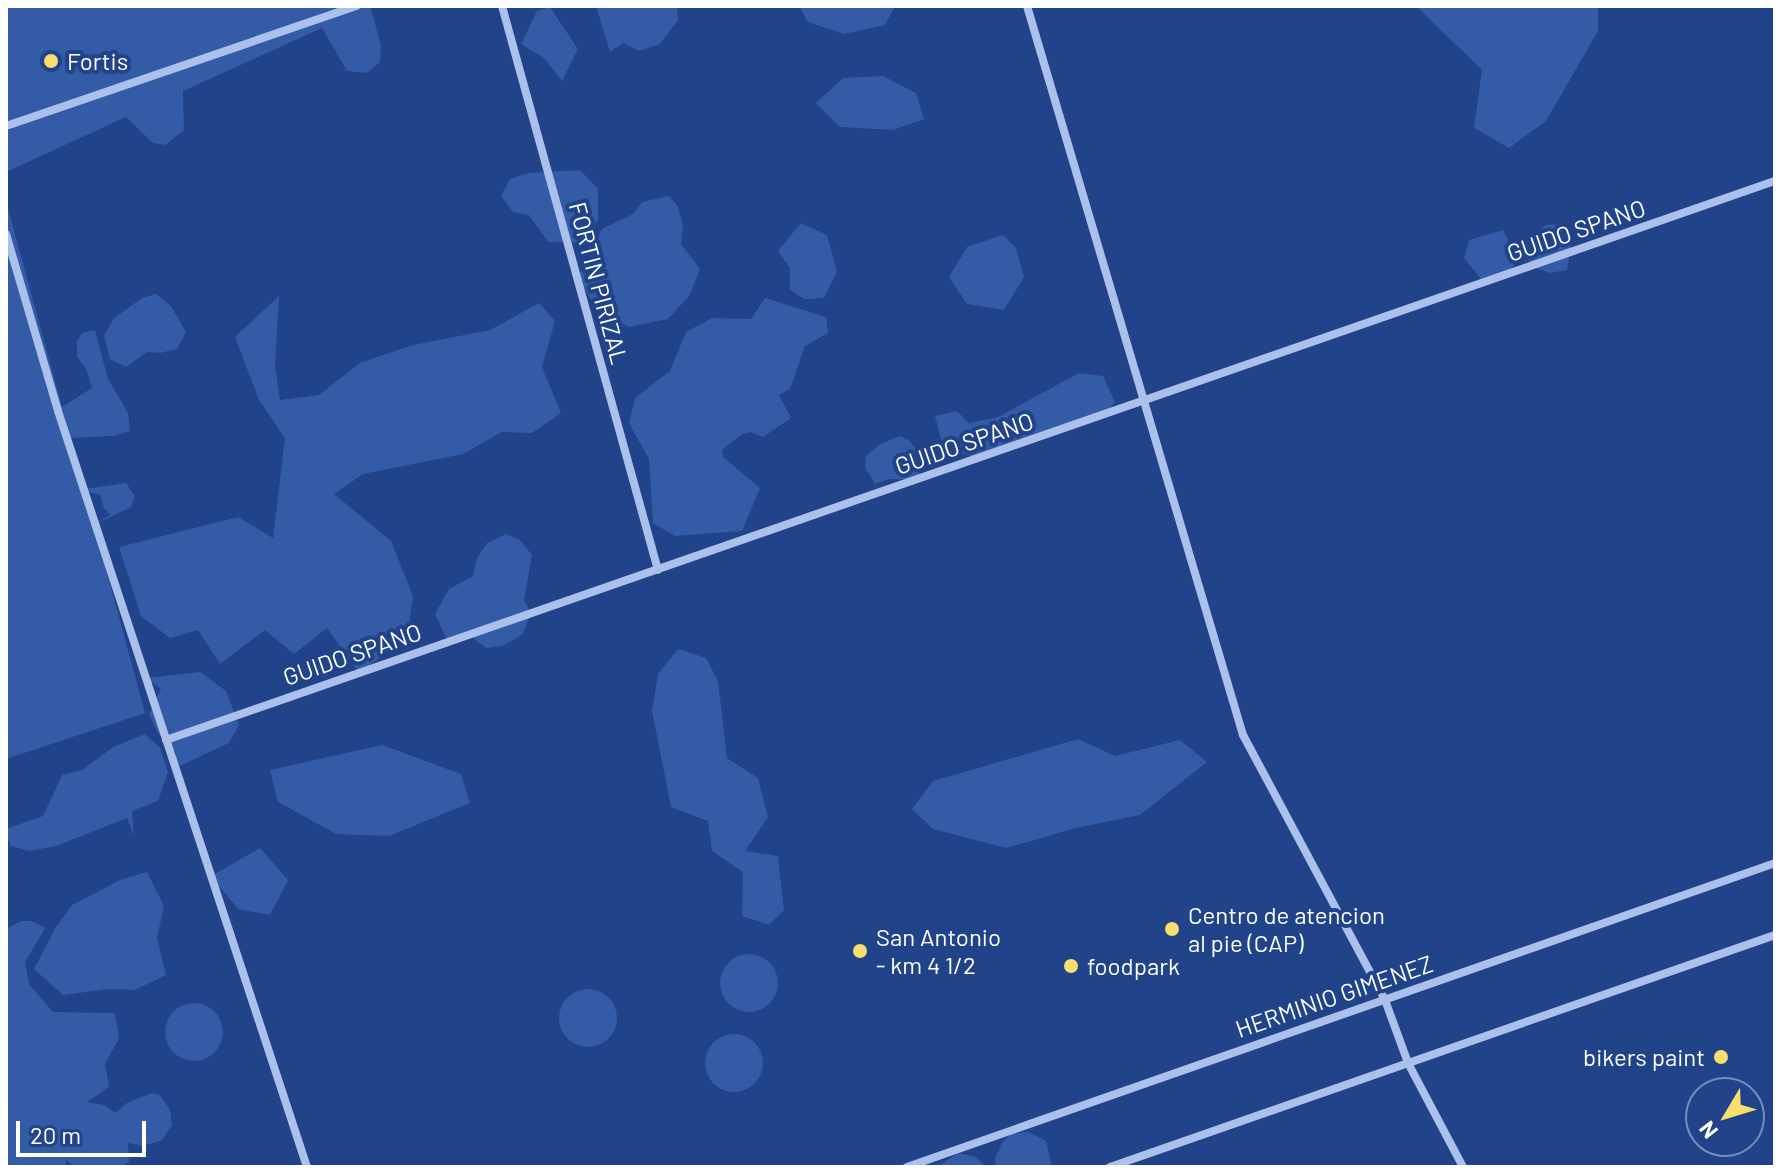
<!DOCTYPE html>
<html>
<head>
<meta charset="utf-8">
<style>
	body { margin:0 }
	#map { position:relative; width:1781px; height:1173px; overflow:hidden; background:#204389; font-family:Barlow,sans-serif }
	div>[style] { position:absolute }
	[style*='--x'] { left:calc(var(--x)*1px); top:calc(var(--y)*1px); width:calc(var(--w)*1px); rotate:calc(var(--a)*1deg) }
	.green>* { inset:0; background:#345ba6 }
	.round { border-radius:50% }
	.street>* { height:8px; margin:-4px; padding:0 4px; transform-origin:4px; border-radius:4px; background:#abc1eb }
	.dots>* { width:22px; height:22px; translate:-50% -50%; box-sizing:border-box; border:4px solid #204389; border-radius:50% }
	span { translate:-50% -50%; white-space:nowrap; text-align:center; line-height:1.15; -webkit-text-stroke:8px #204389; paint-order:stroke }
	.poi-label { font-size:24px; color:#fff }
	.left { translate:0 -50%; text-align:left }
	.right { translate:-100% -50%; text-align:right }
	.street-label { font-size:24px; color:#fff }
	.frame { position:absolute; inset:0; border:8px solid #fff; pointer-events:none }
	.north { position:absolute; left:1685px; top:1077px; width:80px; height:80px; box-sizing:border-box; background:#204389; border:2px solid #798eb8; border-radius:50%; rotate:232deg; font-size:22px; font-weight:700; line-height:32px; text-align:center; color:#fff }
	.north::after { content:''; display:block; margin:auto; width:28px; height:36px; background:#f8de6c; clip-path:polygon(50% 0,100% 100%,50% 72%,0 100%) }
	.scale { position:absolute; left:16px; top:1121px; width:130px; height:36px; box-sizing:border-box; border:4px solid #fff; border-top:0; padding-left:10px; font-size:24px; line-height:28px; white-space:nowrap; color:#fff; -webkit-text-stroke:6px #204389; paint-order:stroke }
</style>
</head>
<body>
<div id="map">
	<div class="green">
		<div style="clip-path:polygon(6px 6px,370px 6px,381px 45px,380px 62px,367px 73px,347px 71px,322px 28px,183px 91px,184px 130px,165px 145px,153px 143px,126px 117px,6px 172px)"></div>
		<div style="clip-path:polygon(596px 6px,677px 6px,678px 20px,660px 44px,639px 51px,623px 43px,610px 52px)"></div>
		<div style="clip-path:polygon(799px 6px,895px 6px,885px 25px,844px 34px,808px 22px)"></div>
		<div style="clip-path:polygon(1416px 6px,1598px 6px,1598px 31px,1546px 121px,1509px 148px,1474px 128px,1482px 70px)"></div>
		<div style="clip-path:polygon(550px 7px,578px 49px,562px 81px,544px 58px,521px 44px,537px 11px)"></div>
		<div style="clip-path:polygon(883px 76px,916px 93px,924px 119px,893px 130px,840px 127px,816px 103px,843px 78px)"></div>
		<div style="clip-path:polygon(580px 170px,598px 189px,598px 220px,579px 243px,548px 242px,529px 215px,513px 212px,501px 196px,510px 179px,528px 173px)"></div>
		<div style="clip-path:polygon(669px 196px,677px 205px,683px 224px,681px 244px,700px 269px,689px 296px,668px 319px,629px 327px,598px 312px,578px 277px,602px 229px,633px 214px,642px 202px)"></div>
		<div style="clip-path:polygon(6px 201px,62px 407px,92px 388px,86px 369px,77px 356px,77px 341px,82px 333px,95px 330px,108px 379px,128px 413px,130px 431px,113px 436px,70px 438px,84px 489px,126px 483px,135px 496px,131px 507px,95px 524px,110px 515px,104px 508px,100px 495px,85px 491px,145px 713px,6px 759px)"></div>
		<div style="clip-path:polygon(801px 223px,827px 235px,837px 272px,824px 298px,804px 299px,790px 290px,790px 268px,778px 251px)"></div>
		<div style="clip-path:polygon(1565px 224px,1572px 243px,1567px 270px,1549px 273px,1532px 266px,1524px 252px,1528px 239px,1546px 225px)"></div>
		<div style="clip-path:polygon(1503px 230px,1517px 258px,1510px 274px,1484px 283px,1464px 258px,1469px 240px)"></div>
		<div style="clip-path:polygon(1003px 235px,1016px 248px,1024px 277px,1004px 310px,967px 304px,949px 277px,967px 247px)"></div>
		<div style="clip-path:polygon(156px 294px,171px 306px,186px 332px,177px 349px,160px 353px,147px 352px,126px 367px,110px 359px,104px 336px,114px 318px,142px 298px)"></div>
		<div style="clip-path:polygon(279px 296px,275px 365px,280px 400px,319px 395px,360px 363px,413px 345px,490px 330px,539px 303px,555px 321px,542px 367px,561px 413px,532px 433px,502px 432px,463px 454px,363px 474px,334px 494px,391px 541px,413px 596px,407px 638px,359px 673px,327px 628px,294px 654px,265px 630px,220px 664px,198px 630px,170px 638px,141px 616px,119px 547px,238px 517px,273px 538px,285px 438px,259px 400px,235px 337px)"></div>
		<div style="clip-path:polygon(765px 298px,826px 317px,828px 333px,805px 346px,790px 389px,779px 395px,791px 418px,763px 437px,750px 432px,741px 435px,722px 450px,723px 457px,760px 488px,742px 531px,675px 536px,653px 523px,649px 459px,629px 423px,635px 398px,670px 371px,686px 332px,712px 318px,751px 319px)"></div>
		<div style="clip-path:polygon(1079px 373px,1103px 376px,1115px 402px,1102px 417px,980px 459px,943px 447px,935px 416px,957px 411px,969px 423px,998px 417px)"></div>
		<div style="clip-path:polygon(900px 436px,909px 440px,920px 454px,919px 480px,889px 479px,875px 484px,865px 467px,866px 456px,880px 444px)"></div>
		<div style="clip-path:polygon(506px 534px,520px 540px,532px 555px,524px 600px,531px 614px,522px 635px,502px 646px,486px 648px,469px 635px,448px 642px,435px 614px,449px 589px,473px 576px,477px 558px,487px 543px)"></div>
		<div style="clip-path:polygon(678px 649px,706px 658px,718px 681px,727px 758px,758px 778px,768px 817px,745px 851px,778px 856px,784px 910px,769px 925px,742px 916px,743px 872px,712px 851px,708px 821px,671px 807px,652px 711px,658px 674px)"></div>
		<div style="clip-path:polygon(200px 672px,226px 691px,239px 725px,229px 743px,175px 768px,176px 752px,158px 733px,149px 714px,161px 689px,146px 678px)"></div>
		<div style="clip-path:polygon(145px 734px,160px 748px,168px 772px,158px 801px,132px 811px,134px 836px,127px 818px,56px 846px,29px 851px,10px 846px,6px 829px,43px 816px,62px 775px,82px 770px,113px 747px)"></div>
		<div style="clip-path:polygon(1078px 739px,1115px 756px,1180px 740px,1207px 762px,1140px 815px,1076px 828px,1006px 848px,933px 829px,912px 809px,933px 781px)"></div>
		<div style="clip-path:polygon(382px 745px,461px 774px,470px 803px,389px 836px,336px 834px,278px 802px,270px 770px)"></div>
		<div style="clip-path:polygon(260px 848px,288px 880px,270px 915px,238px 909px,211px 876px)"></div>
		<div style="clip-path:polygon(147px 872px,164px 906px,157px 938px,166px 975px,135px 990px,109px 989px,63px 995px,34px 969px,56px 927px,72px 905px,120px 880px)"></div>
		<div style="clip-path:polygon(22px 921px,31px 921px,45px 928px,25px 962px,29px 984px,53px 1012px,115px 1013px,119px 1038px,105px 1064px,109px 1087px,87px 1102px,104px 1105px,116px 1113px,125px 1104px,151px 1093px,160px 1095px,170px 1110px,172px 1125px,162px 1140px,143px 1146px,128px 1143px,129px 1162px,121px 1167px,74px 1167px,65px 1159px,67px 1167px,6px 1167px,6px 929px)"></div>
		<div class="round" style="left:720px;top:954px;width:58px;height:58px"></div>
		<div class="round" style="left:559px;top:989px;width:58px;height:58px"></div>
		<div class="round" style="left:165px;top:1003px;width:58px;height:58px"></div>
		<div class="round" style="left:705px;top:1034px;width:58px;height:58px"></div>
		<div style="clip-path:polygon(1029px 1132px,1046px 1141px,1052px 1167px,996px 1167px,995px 1158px,1003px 1141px,1011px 1134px)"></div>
		<div style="clip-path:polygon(958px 1153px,976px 1157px,986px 1167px,937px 1167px)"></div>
	</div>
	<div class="street">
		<div style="--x:502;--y:6;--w:585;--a:74.54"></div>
		<div style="--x:1027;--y:6;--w:760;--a:73.5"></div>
		<div style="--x:1243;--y:735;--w:301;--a:61.8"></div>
		<div style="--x:1385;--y:1000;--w:67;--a:69.9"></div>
		<div style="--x:1408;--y:1063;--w:118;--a:62.1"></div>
		<div style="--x:6;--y:126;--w:371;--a:-18.9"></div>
		<div style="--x:6;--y:234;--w:184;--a:73.6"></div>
		<div style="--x:58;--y:411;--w:796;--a:71.77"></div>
		<div style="--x:166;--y:740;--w:1703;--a:-19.16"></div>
		<div style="--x:907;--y:1167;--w:920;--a:-19.3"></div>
		<div style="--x:1110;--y:1167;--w:704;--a:-19.23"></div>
	</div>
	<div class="dots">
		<div style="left:51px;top:61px;background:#f8de6c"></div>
		<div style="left:1172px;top:929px;background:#f8de6c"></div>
		<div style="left:860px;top:951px;background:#f8de6c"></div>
		<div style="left:1071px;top:966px;background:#f8de6c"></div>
		<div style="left:1721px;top:1057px;background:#f8de6c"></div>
	</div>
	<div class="poi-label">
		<span class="left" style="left:67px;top:61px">Fortis</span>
		<span class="left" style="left:1188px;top:929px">Centro de atencion<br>al pie (CAP)</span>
		<span class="left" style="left:876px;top:951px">San Antonio<br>- km 4 1/2</span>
		<span class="left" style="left:1087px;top:966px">foodpark</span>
		<span class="right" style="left:1705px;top:1057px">bikers paint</span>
	</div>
	<div class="street-label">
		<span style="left:1576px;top:230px;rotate:-19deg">GUIDO SPANO</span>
		<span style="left:599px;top:283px;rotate:75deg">FORTIN PIRIZAL</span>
		<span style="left:964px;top:443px;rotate:-19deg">GUIDO SPANO</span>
		<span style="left:352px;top:654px;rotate:-19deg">GUIDO SPANO</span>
		<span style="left:1334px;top:996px;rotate:-19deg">HERMINIO GIMENEZ</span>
	</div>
	<div class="frame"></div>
	<div class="north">N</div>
	<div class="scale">20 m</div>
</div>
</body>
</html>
